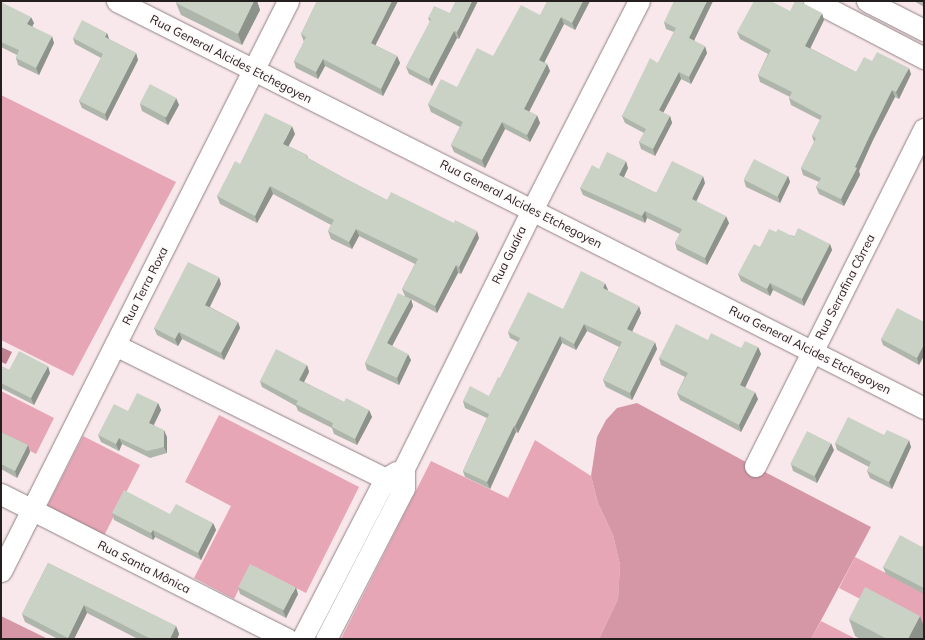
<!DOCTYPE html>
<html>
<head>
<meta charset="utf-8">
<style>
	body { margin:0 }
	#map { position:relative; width:925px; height:640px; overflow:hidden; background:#f9e8eb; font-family:Mulish,sans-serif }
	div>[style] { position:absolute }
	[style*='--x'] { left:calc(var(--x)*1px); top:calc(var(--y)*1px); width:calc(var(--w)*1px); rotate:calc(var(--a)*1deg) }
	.green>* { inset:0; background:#e6a6b5; transform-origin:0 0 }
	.forest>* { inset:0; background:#d596a5 }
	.water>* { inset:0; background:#c08291 }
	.roads { filter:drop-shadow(0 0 1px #918184) drop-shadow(0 0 1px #918184) }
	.minor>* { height:21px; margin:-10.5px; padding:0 10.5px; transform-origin:10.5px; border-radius:10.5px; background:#fff }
	.wall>* { inset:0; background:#aeb5aa }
	.shaded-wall>* { inset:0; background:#8d938b }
	.building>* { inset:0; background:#cad2c6; transform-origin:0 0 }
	span { translate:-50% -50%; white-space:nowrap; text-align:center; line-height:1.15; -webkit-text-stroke:3px #fff8f9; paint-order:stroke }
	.street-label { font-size:12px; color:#241e1f }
	.frame { position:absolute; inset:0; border:2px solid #241e1f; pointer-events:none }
</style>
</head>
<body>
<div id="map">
	<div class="green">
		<div style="clip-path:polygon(1px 95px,176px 182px,73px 376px,1px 340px)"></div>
		<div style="clip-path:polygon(1px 391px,54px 418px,36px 454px,1px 436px)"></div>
		<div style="clip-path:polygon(219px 415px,359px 487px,306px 593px,251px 565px,234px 599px,194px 578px,231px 506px,185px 482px)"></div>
		<div style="left:83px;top:436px;width:64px;height:80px;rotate:27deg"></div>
		<div style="clip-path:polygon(535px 440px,591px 476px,598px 503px,613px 535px,620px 565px,618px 599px,599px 639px,341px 639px,431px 461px,508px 498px)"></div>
		<div style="clip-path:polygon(855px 557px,924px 593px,924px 632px,839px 588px)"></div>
		<div style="clip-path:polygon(821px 621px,856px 639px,811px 639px)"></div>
	</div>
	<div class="forest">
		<div style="clip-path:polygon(637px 403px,755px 467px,871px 527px,811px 639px,599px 639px,618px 599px,620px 565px,613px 535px,598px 503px,591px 476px,597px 437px,606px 420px,617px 408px)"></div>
		<div style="clip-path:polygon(1px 616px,48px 639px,1px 639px)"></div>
	</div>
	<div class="water">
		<div style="clip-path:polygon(1px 347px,12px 352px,6px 364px,1px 362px)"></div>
	</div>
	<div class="roads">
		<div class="minor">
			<div style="--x:117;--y:1;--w:904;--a:26.76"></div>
			<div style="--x:814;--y:1;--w:124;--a:27.4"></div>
			<div style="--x:867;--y:1;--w:64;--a:27"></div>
			<div style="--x:115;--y:345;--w:322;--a:26.3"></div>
			<div style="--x:755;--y:466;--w:377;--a:-63.4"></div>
			<div style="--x:1;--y:494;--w:321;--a:26.9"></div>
			<div style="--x:1;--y:571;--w:638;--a:-63.27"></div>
			<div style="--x:302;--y:639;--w:180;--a:-62.6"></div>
			<div style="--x:385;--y:479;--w:13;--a:-32"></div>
			<div style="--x:326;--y:639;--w:170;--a:-62.7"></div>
			<div style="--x:404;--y:488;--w:20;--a:-90"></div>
			<div style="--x:404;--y:468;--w:288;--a:-63.6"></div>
			<div style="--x:532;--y:210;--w:235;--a:-62.9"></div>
		</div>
	</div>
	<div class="wall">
		<div style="clip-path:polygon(177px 1px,257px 1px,260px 10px,242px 45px,181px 15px,176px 3px)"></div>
		<div style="clip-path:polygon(317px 1px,398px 1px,375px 45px,397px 56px,400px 63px,383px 96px,325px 66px,318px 79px,296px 68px,294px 61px,304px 42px,301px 34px)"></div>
		<div style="clip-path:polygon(456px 1px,459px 39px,457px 38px,432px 86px,409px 74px,406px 67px,430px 22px,428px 18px,450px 13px)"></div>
		<div style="clip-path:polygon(590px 1px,575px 30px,564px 24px,544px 62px,547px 64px,550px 71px,529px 111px,540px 123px,530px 142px,505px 129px,485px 168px,454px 152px,451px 145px,460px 127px,431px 112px,428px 104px,457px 87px,540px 15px)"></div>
		<div style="clip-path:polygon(713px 1px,694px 40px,707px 53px,691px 84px,681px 79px,663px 113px,670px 116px,672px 123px,655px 156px,641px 149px,639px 142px,644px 133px,625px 123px,622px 116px,658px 63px,674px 32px,666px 29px,664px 22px)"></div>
		<div style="clip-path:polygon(914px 1px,924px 1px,924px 7px)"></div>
		<div style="clip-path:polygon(1px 2px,34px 23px,32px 26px,54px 43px,39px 75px,18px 65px,16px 58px,17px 55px,1px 47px)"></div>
		<div style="clip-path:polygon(790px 11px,824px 20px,810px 48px,856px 72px,872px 61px,911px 74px,899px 99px,895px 97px,873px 140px,859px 171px,860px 175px,844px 206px,819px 194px,816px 187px,819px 182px,803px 175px,801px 168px,814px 142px,812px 136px,820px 120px,791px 105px,789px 98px,790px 97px,760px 82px,758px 75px,768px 54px,740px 39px,737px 32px)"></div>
		<div style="clip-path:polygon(107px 33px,109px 39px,136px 53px,138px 60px,107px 121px,82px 108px,79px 101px,101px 58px,75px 44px,73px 38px)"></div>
		<div style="clip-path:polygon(176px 98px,179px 105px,168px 125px,142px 111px,140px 104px)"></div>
		<div style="clip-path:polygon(295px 134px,288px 146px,307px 155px,308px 158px,344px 178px,387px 200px,479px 238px,461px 274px,458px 273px,437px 313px,411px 299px,413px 306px,392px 346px,411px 360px,399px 385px,367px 370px,365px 363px,405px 296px,402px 289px,415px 264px,359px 236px,352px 249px,331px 239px,328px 231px,331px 225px,273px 194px,257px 223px,220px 204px,217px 196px,240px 164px)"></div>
		<div style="clip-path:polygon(628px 168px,624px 177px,656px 193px,705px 183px,696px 201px,729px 223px,707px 265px,677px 250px,675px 243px,680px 234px,647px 218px,645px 223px,583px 195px,580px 188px,599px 169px)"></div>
		<div style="clip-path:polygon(788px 176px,790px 182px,780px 203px,746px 187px,744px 180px)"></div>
		<div style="clip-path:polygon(776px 232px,830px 244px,832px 250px,804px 306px,773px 290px,770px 296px,741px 281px,738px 274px,760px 247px)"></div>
		<div style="clip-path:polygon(221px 284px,210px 307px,238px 322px,240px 328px,224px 360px,182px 339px,178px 346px,157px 335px,154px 328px)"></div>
		<div style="clip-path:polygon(608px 290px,607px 291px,641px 313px,632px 331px,657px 349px,632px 400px,606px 387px,603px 380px,619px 347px,587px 331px,576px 350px,562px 343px,518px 433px,516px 432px,490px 489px,465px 477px,463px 471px,487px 418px,465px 408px,463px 401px,489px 396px,500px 378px,518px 342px,510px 338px,508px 332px)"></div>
		<div style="clip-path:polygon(924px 322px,919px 365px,883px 345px,881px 339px)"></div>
		<div style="clip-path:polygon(708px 340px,741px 348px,758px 347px,761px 354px,745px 387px,758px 399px,741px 432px,680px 400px,677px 393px,685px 377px,661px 365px,659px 358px)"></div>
		<div style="clip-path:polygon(307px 365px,309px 372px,304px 382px,344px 402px,369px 410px,372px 417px,357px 445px,334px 434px,332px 428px,298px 411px,296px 406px,262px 387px,260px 381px)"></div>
		<div style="clip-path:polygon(1px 366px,9px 370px,50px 373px,34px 405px,1px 388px)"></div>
		<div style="clip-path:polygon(158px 403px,161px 410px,154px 425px,167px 437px,167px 453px,150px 458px,122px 444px,119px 451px,101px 442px,98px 435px,128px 411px)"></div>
		<div style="clip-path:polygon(1px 432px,28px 445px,30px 452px,17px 478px,1px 469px)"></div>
		<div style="clip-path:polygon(884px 435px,911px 447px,892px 489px,870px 478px,867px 471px,869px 467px,837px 450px,835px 443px)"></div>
		<div style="clip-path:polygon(834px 450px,817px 483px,793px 471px,791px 464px)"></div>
		<div style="clip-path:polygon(112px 513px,170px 514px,213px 523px,216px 530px,201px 560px,155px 537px,153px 540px,114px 520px)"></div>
		<div style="clip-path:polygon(924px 544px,924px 594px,886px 574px,883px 567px,922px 547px)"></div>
		<div style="clip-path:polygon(48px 563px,176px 626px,179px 634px,177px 639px,138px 639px,87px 613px,74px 639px,58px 639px,25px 622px,22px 614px)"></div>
		<div style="clip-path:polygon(238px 587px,298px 594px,286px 618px,240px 594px)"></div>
		<div style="clip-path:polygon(849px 619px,924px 627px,924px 639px,860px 639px,855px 636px)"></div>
	</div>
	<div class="shaded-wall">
		<div style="clip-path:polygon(254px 1px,257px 1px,260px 10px,242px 45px,238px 34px)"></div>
		<div style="clip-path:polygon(392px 1px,398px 1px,373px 50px,371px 43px)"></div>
		<div style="clip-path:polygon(472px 1px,478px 1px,459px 39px,457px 32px)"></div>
		<div style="clip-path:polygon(583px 1px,590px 1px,575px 30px,572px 23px)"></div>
		<div style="clip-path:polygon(707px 1px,713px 1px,692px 45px,689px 38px)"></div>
		<div style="clip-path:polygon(822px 13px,824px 20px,808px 53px,805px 46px)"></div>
		<div style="clip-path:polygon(31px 17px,34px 23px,30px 31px,27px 24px)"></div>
		<div style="clip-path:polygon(561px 17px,564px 24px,542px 67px,539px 60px)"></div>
		<div style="clip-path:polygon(454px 31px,457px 38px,432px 86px,429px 79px)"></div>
		<div style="clip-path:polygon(107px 33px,109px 39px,105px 37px)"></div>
		<div style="clip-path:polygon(52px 36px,54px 43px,39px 75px,36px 68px)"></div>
		<div style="clip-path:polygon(705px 46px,707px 53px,691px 84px,689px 77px)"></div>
		<div style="clip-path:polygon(136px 53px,138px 60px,107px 121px,105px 114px)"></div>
		<div style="clip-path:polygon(397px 56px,400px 63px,383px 96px,381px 89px)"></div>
		<div style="clip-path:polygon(323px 59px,325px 66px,318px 79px,316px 72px)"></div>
		<div style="clip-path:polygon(547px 64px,550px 71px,527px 116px,524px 109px)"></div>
		<div style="clip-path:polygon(909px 68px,911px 74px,899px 99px,896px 92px)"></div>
		<div style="clip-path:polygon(679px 72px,681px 79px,661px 117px,659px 110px)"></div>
		<div style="clip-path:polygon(892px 90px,895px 97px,873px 140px,859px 171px,860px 175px,844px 206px,841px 199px,855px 167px,871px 133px)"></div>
		<div style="clip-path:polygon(176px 98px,179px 105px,168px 125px,165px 118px)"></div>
		<div style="clip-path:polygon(537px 115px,540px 123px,530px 142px,527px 135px)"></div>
		<div style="clip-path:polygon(670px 116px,672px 123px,655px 156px,653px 149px)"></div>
		<div style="clip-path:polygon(502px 122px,505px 129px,485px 168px,482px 160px)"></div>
		<div style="clip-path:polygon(292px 126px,295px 134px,286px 151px,283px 144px)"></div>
		<div style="clip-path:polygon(626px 161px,628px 168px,622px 181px,619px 175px)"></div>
		<div style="clip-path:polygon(703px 176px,705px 183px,694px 206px,692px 199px)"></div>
		<div style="clip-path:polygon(788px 176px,790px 182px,780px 203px,778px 196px)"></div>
		<div style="clip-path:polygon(270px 186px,273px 194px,257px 223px,255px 216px)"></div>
		<div style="clip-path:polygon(645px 211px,647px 218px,645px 223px,642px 216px)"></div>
		<div style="clip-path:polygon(726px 216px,729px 223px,707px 265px,705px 258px)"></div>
		<div style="clip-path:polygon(356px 229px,359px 236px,352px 249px,349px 242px)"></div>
		<div style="clip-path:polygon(477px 231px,479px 238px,461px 274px,459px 267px)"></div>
		<div style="clip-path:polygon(830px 244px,832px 250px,804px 306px,802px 299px)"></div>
		<div style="clip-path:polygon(456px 265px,458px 273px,437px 313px,435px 306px)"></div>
		<div style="clip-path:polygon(219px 277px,221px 284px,207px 312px,205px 305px)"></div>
		<div style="clip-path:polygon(605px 283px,608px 290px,605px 295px,603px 288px)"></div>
		<div style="clip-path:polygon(770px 283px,773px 290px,770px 296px,767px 289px)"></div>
		<div style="clip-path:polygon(411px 299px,413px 306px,390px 350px,387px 343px)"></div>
		<div style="clip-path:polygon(639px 306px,641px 313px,630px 336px,627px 329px)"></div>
		<div style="clip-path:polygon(238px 322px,240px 328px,224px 360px,221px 353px)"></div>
		<div style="clip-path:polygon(584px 324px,587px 331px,576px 350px,574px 344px)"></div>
		<div style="clip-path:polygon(179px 332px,182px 339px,178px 346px,175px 339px)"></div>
		<div style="clip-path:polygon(560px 336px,562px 343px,518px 433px,515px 426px)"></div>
		<div style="clip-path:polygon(655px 342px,657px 349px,632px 400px,630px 393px)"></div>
		<div style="clip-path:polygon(924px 344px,924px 356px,919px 365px,917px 358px)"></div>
		<div style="clip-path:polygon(758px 347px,761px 354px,743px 392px,740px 385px)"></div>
		<div style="clip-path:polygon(408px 354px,411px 360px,399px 385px,397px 378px)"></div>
		<div style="clip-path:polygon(307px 365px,309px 372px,302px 386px,299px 380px)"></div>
		<div style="clip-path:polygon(48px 366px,50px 373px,34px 405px,31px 398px)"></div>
		<div style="clip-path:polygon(755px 392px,758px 399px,741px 432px,739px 425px)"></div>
		<div style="clip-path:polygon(158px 403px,161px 410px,151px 430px,149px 423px)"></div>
		<div style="clip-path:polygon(369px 410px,372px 417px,357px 445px,355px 439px)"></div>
		<div style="clip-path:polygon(514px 426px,516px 432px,490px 489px,487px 482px)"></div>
		<div style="clip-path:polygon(164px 430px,167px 437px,167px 453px,164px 447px)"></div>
		<div style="clip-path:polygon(119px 438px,122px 444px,119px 451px,116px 444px)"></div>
		<div style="clip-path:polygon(909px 440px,911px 447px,892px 489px,889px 482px)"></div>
		<div style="clip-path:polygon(831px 443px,834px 450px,817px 483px,815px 476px)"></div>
		<div style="clip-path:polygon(28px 445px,30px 452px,17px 478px,15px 471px)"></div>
		<div style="clip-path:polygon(213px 523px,216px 530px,201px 560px,198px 553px)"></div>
		<div style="clip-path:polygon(153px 530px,155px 537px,153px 540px,151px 533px)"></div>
		<div style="clip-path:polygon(296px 587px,298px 594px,286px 618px,283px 611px)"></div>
		<div style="clip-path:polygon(84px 605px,87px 613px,74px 639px,68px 639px,68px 638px)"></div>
		<div style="clip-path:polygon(920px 616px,924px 627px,924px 639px,908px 639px)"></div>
		<div style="clip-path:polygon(176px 626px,179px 634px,177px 639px,170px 639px)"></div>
	</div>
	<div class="building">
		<div style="clip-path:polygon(177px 1px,254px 1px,238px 34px,176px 3px)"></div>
		<div style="clip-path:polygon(317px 1px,392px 1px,371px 43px,397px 56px,381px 89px,323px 59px,316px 72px,294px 61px,306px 37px,301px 34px)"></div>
		<div style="clip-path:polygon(456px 1px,472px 1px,457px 32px,454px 31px,429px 79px,406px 67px,431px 19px,428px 18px,434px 6px,450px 13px)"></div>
		<div style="clip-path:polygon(547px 1px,583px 1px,572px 23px,561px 17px,539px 60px,547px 64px,524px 109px,537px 115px,527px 135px,502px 122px,482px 160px,451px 145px,463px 122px,428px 104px,441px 79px,457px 87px,477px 48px,493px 56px,521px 5px,540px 15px)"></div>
		<div style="clip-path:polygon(674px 1px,707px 1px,689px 38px,705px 46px,689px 77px,679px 72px,659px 110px,670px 116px,653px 149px,639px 142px,646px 129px,622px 116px,650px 58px,658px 63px,676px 28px,664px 22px)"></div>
		<div style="clip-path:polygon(754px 1px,771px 1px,790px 11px,795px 1px,799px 1px,822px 13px,805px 46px,856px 72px,864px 57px,872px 61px,877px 52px,909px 68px,896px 92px,892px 90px,871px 133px,855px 167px,857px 168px,841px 199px,816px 187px,821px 178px,801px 168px,816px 138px,812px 136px,822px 116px,789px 98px,792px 92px,758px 75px,771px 50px,737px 32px)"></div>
		<div style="clip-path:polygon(1px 2px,31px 17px,27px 24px,52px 36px,36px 68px,16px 58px,19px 50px,1px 42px)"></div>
		<div style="clip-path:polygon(82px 20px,107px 33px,105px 37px,136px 53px,105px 114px,79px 101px,103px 54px,73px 38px)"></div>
		<div style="left:150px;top:84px;width:30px;height:22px;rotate:28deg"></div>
		<div style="clip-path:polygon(265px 113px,292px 126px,283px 144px,307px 155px,306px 157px,344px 178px,387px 200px,391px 192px,454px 223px,455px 220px,477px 231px,459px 267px,456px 265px,435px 306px,402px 289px,418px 259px,356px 229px,349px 242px,328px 231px,334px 220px,270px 186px,255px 216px,217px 196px,235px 161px,240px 164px)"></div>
		<div style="clip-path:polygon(607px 152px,626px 161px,619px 175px,656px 193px,672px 161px,703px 176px,692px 199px,726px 216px,705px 258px,675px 243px,682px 229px,645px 211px,642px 216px,580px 188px,592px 165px,599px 169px)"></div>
		<div style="left:754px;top:159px;width:38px;height:23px;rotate:27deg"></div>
		<div style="clip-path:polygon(798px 228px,830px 244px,802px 299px,770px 283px,767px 289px,738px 274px,754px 244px,760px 247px,769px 229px,776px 232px,778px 229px,794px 237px)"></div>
		<div style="clip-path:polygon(188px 262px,219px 277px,205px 305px,238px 322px,221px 353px,179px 332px,175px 339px,154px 328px)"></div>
		<div style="clip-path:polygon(581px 271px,605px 283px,603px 288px,639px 306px,627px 329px,655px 342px,630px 393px,603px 380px,622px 342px,584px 324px,574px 344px,560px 336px,515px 426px,514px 426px,487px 482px,463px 471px,489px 414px,463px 401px,470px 386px,489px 396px,498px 377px,500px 378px,520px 338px,508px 332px,528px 292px,563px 309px)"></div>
		<div style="clip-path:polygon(398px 293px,411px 299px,387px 343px,408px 354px,397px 378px,365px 363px)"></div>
		<div style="clip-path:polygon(897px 308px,924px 322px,924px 344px,917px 358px,881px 339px)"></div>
		<div style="clip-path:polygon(676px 324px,708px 340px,711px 333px,741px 348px,745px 341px,758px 347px,740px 385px,755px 392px,739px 425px,677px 393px,688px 373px,659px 358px)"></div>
		<div style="clip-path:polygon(276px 349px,307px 365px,299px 380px,344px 402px,346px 398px,369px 410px,355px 439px,332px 427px,333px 423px,296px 404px,298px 401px,260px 381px)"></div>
		<div style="clip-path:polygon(19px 351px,48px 366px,31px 398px,1px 383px,1px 366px,9px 370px)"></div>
		<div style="clip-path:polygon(137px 393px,158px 403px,149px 423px,164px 430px,164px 447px,147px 451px,119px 438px,116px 444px,98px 435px,114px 404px,128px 411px)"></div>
		<div style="clip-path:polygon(848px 417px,884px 435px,887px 430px,909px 440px,889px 482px,867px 471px,871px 462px,835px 443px)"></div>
		<div style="left:807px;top:431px;width:27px;height:37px;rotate:27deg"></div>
		<div style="clip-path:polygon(1px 432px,28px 445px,15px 471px,1px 464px)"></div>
		<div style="clip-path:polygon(124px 490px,170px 514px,176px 504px,213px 523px,198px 553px,153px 530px,151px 533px,112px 513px)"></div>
		<div style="clip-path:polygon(900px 535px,922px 547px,924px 544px,924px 588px,883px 567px)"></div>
		<div style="clip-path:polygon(48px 563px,176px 626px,170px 639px,151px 639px,84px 605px,68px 638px,22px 614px)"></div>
		<div style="left:250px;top:564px;width:51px;height:26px;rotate:27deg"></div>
		<div style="clip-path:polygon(865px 587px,920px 616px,908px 639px,887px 639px,849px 619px)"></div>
	</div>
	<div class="street-label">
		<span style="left:231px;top:59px;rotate:27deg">Rua General Alcides Etchegoyen</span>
		<span style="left:521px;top:204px;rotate:27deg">Rua General Alcides Etchegoyen</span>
		<span style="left:509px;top:255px;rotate:-64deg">Rua Guaíra</span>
		<span style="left:145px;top:286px;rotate:-63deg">Rua Terra Roxa</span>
		<span style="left:845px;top:287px;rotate:-63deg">Rua Serrafina Côrrea</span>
		<span style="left:810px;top:350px;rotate:27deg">Rua General Alcides Etchegoyen</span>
		<span style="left:144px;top:567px;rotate:27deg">Rua Santa Mônica</span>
	</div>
	<div class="frame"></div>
</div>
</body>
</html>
